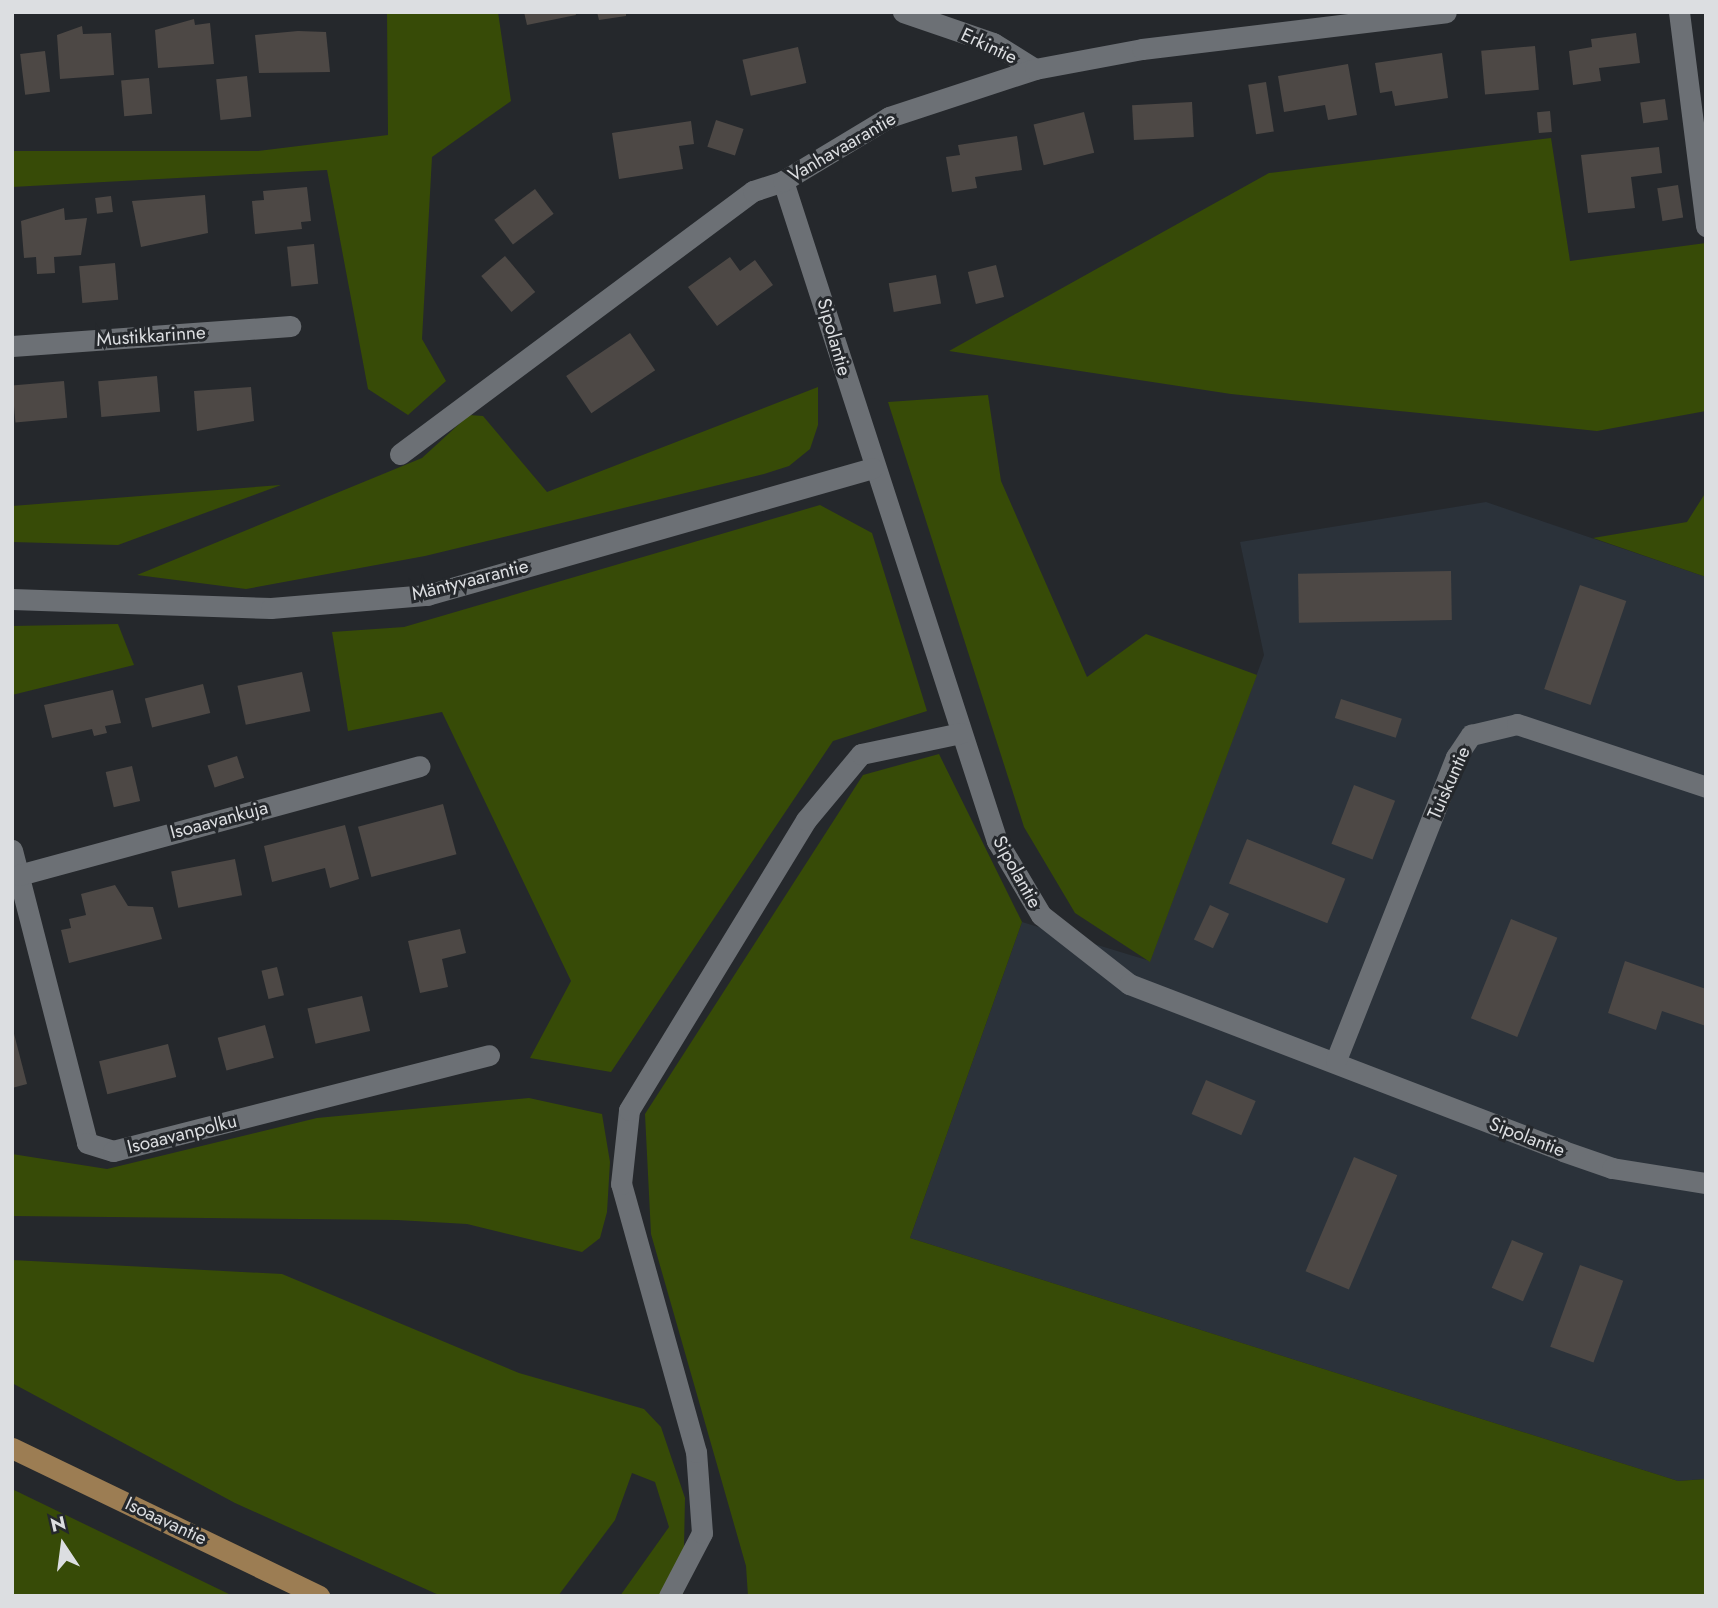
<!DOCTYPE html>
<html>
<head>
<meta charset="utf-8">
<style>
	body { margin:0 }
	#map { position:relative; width:1718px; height:1608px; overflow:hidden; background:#25282c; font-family:Jost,sans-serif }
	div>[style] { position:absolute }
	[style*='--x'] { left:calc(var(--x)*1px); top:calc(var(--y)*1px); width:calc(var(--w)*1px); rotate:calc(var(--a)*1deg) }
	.built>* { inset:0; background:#2b323a }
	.green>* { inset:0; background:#374b07 }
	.building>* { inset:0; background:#4d4845; transform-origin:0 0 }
	.minor>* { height:21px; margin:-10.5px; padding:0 10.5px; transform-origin:10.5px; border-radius:10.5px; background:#6c7075 }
	.major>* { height:21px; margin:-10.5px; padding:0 10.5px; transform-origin:10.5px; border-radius:10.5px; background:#9c7d53 }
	span { translate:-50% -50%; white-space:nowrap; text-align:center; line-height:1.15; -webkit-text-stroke:6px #25282c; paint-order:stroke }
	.street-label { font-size:19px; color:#dcdee1 }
	.frame { position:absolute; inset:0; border:14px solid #dcdee1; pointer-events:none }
	.north { position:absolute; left:28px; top:1510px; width:70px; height:70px; -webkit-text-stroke:5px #25282c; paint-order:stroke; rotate:347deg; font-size:19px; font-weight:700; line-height:28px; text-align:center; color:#dcdee1 }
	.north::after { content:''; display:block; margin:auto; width:24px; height:32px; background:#dcdee1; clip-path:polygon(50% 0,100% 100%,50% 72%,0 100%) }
</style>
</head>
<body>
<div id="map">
	<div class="built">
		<div style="clip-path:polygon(1486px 502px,1706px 577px,1706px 1479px,1678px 1481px,910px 1238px,1022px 922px,1150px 961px,1264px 655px,1240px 542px)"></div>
	</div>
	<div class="green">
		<div style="clip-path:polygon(387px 12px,498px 12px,511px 101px,432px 157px,422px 339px,446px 381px,408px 415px,368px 389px,327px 170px,12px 187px,12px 151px,258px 151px,388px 135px)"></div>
		<div style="clip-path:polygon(1551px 138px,1570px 261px,1706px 243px,1706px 411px,1597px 431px,1231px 394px,949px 351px,1269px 173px)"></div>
		<div style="clip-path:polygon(818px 387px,818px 425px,810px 449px,789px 466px,764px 474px,425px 556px,246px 589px,137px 575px,422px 458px,469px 415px,483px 416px,547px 492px)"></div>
		<div style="clip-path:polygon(988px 395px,1001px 481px,1087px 677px,1146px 634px,1257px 675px,1150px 962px,1075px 913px,1024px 827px,888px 402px)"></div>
		<div style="clip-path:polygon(281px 485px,118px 545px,12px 542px,12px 506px)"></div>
		<div style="clip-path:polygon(1706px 492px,1706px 577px,1593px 538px,1687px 522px)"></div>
		<div style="clip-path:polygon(820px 505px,872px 533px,927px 711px,833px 741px,611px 1072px,530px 1058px,571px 981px,442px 712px,348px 731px,332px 632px,404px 627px)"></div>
		<div style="clip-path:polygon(118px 624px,134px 665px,12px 695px,12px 626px)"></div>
		<div style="clip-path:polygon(939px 754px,1022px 922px,910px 1238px,1678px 1481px,1706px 1479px,1706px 1596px,748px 1596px,746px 1566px,651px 1234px,645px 1114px,863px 775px)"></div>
		<div style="clip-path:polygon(529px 1098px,602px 1114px,610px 1162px,607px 1212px,600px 1238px,582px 1252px,467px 1224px,397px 1220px,12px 1216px,12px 1154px,107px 1169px,317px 1118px)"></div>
		<div style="clip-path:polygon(12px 1260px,282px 1274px,519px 1373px,644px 1409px,661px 1427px,685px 1498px,683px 1596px,620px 1596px,669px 1527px,655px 1482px,632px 1473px,615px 1520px,558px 1596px,441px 1596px,235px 1503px,12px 1383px)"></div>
		<div style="clip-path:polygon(12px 1489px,233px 1596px,12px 1596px)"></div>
	</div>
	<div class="building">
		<div style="clip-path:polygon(524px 12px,575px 12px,576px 15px,527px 25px)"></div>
		<div style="clip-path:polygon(597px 12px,626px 12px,626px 16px,599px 20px)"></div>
		<div style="clip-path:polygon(194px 19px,195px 25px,210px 23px,214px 64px,158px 68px,155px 30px)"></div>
		<div style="clip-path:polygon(82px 26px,83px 34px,111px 33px,114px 75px,60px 79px,57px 35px)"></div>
		<div style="clip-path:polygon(298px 31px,326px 32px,330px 72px,259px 73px,255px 35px)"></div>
		<div style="clip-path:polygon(1636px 33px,1640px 63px,1599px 68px,1601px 81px,1573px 85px,1569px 51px,1592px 47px,1591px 39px)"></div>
		<div style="left:1535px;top:46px;width:44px;height:54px;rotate:85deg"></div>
		<div style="left:798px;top:47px;width:37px;height:57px;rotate:77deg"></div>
		<div style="left:45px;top:51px;width:41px;height:25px;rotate:83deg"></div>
		<div style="clip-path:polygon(1442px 53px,1448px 98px,1395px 106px,1392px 91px,1380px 93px,1375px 63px)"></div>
		<div style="clip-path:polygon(1348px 64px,1357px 115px,1328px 120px,1325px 105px,1284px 112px,1278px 76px)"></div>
		<div style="left:247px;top:76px;width:41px;height:31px;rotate:84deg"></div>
		<div style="left:149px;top:78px;width:36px;height:28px;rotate:85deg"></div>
		<div style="left:1266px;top:82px;width:50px;height:18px;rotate:81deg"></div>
		<div style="left:1665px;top:99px;width:21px;height:25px;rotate:82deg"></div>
		<div style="left:1192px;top:102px;width:35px;height:60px;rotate:87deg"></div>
		<div style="left:1550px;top:111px;width:21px;height:13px;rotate:85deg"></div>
		<div style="left:1084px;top:112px;width:42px;height:52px;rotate:76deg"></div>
		<div style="left:716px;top:120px;width:29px;height:28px;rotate:18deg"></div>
		<div style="clip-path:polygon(691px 121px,694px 144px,679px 146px,683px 169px,619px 179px,612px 133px)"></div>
		<div style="clip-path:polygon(1017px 136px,1022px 170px,975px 177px,977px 188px,952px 192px,946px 157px,960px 155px,958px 145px)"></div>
		<div style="clip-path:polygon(1659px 147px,1662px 173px,1631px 177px,1635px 208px,1588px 213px,1581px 155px)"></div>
		<div style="left:1678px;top:185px;width:33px;height:21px;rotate:81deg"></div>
		<div style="clip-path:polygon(307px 187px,311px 221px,301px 222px,302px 229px,255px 234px,252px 201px,264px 200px,263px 191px)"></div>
		<div style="left:535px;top:189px;width:31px;height:51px;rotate:53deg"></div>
		<div style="clip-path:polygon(205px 195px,208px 233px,141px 247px,132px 201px)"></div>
		<div style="left:111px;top:196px;width:16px;height:16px;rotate:83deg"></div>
		<div style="clip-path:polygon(64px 208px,65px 220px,87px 218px,81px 255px,54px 257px,55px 273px,37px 274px,36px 257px,24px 258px,21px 221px)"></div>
		<div style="left:314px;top:244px;width:40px;height:27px;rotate:84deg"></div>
		<div style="left:505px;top:256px;width:47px;height:31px;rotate:50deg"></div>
		<div style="clip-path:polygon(730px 257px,740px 271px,755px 260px,773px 285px,717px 326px,688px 287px)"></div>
		<div style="left:115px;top:263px;width:37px;height:36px;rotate:85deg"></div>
		<div style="left:996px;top:265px;width:33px;height:29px;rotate:76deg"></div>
		<div style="left:936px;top:275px;width:29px;height:48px;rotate:80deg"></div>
		<div style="left:630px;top:333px;width:45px;height:77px;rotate:56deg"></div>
		<div style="left:157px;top:376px;width:36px;height:59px;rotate:85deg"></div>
		<div style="left:64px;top:381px;width:37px;height:52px;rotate:85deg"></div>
		<div style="clip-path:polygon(251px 387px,254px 421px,197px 431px,194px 391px)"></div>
		<div style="left:1451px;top:571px;width:49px;height:153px;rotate:89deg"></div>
		<div style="left:1580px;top:585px;width:49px;height:110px;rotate:19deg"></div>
		<div style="left:302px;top:672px;width:40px;height:66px;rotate:78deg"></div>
		<div style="left:203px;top:684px;width:30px;height:60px;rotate:76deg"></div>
		<div style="clip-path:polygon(113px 690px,121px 723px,105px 726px,107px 733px,94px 736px,92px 729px,52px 738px,44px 705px)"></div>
		<div style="left:1341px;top:699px;width:64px;height:20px;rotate:18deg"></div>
		<div style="left:237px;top:756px;width:23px;height:31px;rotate:72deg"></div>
		<div style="left:132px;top:766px;width:36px;height:27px;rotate:77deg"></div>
		<div style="left:1354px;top:785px;width:44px;height:63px;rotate:21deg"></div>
		<div style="left:443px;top:804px;width:52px;height:88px;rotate:75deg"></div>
		<div style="clip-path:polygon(345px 825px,359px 879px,330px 888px,325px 868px,272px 882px,264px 846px)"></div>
		<div style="left:1247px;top:839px;width:106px;height:48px;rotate:22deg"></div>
		<div style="left:235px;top:859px;width:37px;height:65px;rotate:79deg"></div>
		<div style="clip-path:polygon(115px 885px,128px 906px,153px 907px,162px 939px,69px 963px,61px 930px,71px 928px,69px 919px,86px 915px,81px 894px)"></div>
		<div style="left:1210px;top:905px;width:21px;height:38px;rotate:25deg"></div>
		<div style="left:1511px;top:919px;width:50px;height:107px;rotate:22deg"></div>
		<div style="clip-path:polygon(460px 929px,466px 953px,442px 959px,448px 987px,420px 993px,408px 941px)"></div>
		<div style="clip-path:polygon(1625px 961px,1706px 989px,1706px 1026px,1662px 1011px,1656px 1030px,1608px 1013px)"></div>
		<div style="left:277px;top:967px;width:29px;height:16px;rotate:76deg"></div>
		<div style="left:362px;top:996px;width:36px;height:56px;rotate:77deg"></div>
		<div style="left:265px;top:1025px;width:34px;height:49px;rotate:75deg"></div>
		<div style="clip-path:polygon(12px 1026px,27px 1084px,12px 1088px)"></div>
		<div style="left:168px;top:1044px;width:34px;height:71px;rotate:76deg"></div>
		<div style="left:1206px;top:1080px;width:54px;height:37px;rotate:23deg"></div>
		<div style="left:1354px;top:1157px;width:47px;height:124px;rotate:23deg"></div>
		<div style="left:1512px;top:1240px;width:34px;height:52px;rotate:23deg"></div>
		<div style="left:1580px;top:1265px;width:46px;height:87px;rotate:20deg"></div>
	</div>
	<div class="minor">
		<div style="--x:903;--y:12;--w:95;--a:19"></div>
		<div style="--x:993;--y:43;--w:49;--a:31.8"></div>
		<div style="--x:1679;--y:12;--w:216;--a:82.8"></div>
		<div style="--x:783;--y:181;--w:694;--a:72.04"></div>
		<div style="--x:997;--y:841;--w:86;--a:59.3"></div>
		<div style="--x:1041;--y:915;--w:112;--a:38.1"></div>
		<div style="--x:1129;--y:984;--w:465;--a:21"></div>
		<div style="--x:1563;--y:1151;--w:52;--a:19.1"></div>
		<div style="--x:1612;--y:1168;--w:95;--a:9.1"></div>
		<div style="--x:12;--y:346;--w:279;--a:-4.1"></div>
		<div style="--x:400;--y:454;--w:440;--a:-36.7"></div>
		<div style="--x:753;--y:191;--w:32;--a:-18"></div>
		<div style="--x:783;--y:181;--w:124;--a:-31.1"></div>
		<div style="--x:889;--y:117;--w:154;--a:-18.2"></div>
		<div style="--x:1035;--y:69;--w:109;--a:-10.6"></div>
		<div style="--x:1142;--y:49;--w:306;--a:-6.9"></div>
		<div style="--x:12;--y:599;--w:259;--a:2"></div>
		<div style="--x:271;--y:608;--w:157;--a:-4.8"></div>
		<div style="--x:427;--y:595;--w:463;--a:-15.9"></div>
		<div style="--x:12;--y:850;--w:302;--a:75.6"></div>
		<div style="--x:87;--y:1143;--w:27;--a:17"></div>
		<div style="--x:113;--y:1151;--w:388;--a:-14.3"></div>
		<div style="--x:19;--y:875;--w:415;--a:-15.2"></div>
		<div style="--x:1336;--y:1060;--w:326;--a:-68.4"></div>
		<div style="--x:1456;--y:757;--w:27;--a:-56"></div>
		<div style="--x:1471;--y:735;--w:47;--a:-13.4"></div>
		<div style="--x:1517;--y:724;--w:199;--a:18.4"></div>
		<div style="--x:669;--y:1596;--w:71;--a:-62.4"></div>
		<div style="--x:702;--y:1533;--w:81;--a:-94.2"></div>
		<div style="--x:696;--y:1452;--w:278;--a:-105.6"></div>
		<div style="--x:621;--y:1184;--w:74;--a:-83.8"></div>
		<div style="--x:629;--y:1110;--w:340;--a:-58.6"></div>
		<div style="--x:806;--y:820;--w:86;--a:-50.2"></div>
		<div style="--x:861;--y:754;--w:102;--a:-11.9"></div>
	</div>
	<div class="major">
		<div style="--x:12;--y:1448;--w:341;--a:25.7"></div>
	</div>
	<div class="street-label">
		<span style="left:989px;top:46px;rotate:25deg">Erkintie</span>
		<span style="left:842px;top:147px;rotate:-30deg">Vanhavaarantie</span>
		<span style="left:151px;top:336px;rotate:-4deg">Mustikkarinne</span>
		<span style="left:834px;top:337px;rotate:74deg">Sipolantie</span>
		<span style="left:470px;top:580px;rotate:-14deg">Mäntyvaarantie</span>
		<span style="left:1449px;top:783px;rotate:-66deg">Tuiskuntie</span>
		<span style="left:219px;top:820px;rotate:-15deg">Isoaavankuja</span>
		<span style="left:1017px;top:872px;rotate:61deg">Sipolantie</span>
		<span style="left:182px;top:1134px;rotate:-14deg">Isoaavanpolku</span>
		<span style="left:1527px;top:1137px;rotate:21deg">Sipolantie</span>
		<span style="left:166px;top:1521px;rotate:25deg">Isoaavantie</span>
	</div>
	<div class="frame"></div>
	<div class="north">N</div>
</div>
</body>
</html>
